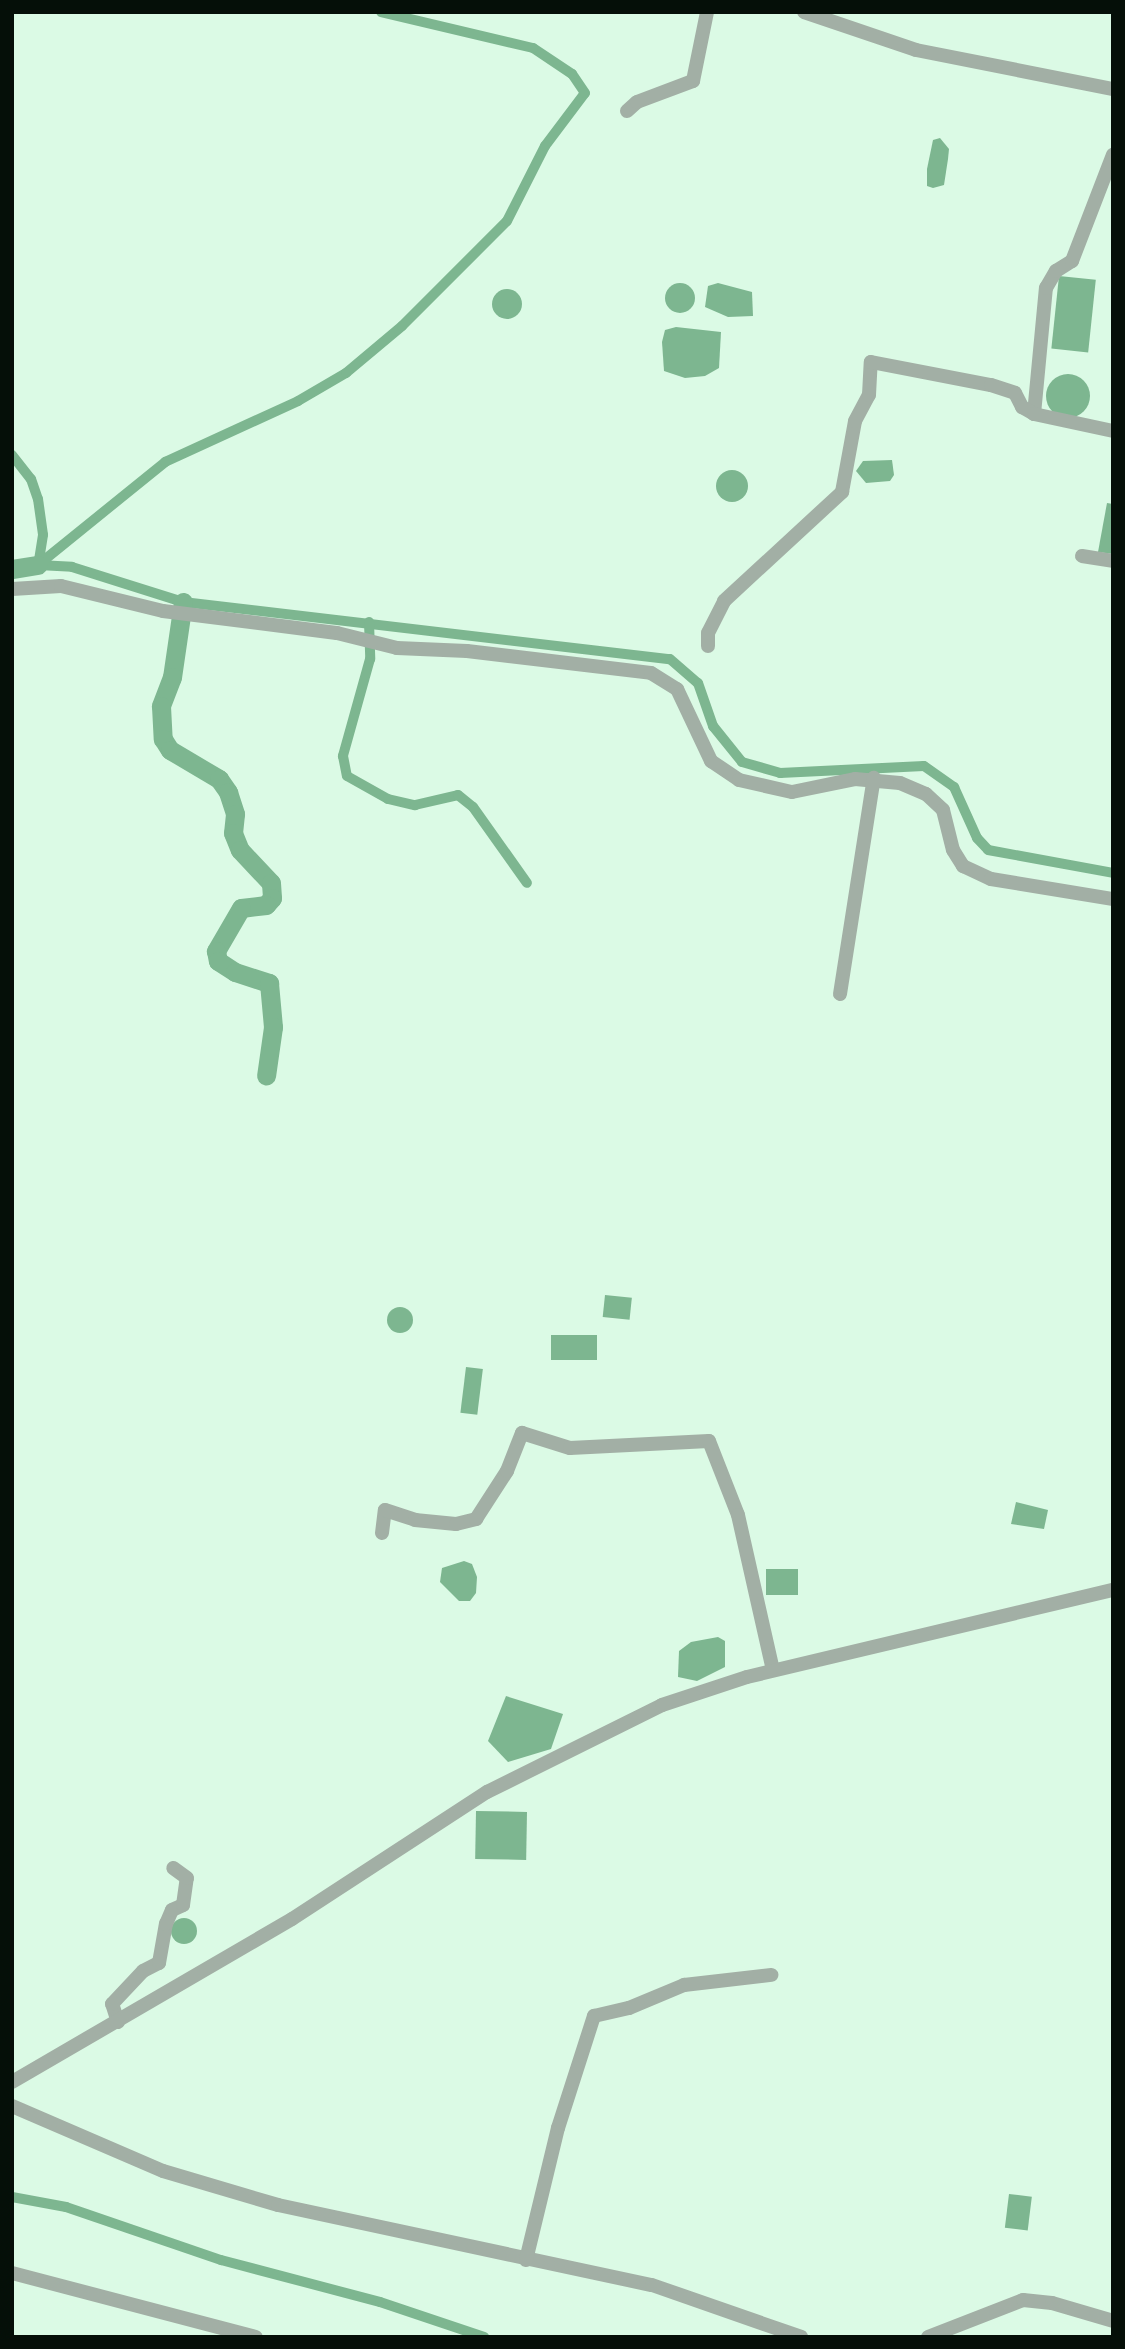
<!DOCTYPE html>
<html>
<head>
<meta charset="utf-8">
<style>
	body { margin:0 }
	#map { position:relative; width:1125px; height:2349px; overflow:hidden; background:#dbfae5; font-family:"Nunito Sans",sans-serif }
	div>[style] { position:absolute }
	[style*='--x'] { left:calc(var(--x)*1px); top:calc(var(--y)*1px); width:calc(var(--w)*1px); rotate:calc(var(--a)*1deg) }
	.water>* { inset:0; background:#7db690; transform-origin:0 0 }
	.round { border-radius:50% }
	.canal>* { height:10px; margin:-5px; padding:0 5px; transform-origin:5px; border-radius:5px; background:#7db690 }
	.river>* { height:19px; margin:-9.5px; padding:0 9.5px; transform-origin:9.5px; border-radius:9.5px; background:#7db690 }
	.minor>* { height:14px; margin:-7px; padding:0 7px; transform-origin:7px; border-radius:7px; background:#a2afa5 }
	span { translate:-50% -50%; white-space:nowrap; text-align:center; line-height:1.15; -webkit-text-stroke:7px #fefefe; paint-order:stroke }
	.frame { position:absolute; inset:0; border:14px solid #050f08; pointer-events:none }
</style>
</head>
<body>
<div id="map">
	<div class="water">
		<div style="clip-path:polygon(940px 138px,949px 149px,948px 159px,944px 185px,933px 188px,927px 186px,927px 169px,933px 140px)"></div>
		<div style="left:1059px;top:276px;width:37px;height:73px;rotate:6deg"></div>
		<div class="round" style="left:665px;top:283px;width:30px;height:30px"></div>
		<div style="clip-path:polygon(718px 283px,752px 292px,753px 316px,728px 317px,705px 307px,708px 286px)"></div>
		<div class="round" style="left:492px;top:289px;width:30px;height:30px"></div>
		<div style="clip-path:polygon(676px 327px,721px 332px,719px 368px,705px 376px,685px 378px,664px 371px,662px 342px,665px 330px)"></div>
		<div class="round" style="left:1046px;top:374px;width:44px;height:44px"></div>
		<div style="clip-path:polygon(892px 460px,894px 475px,890px 481px,866px 483px,856px 471px,863px 461px)"></div>
		<div class="round" style="left:716px;top:470px;width:32px;height:32px"></div>
		<div style="clip-path:polygon(1107px 503px,1113px 504px,1113px 554px,1098px 552px)"></div>
		<div style="left:605px;top:1295px;width:27px;height:22px;rotate:6deg"></div>
		<div class="round" style="left:387px;top:1307px;width:26px;height:26px"></div>
		<div style="left:597px;top:1335px;width:25px;height:46px;rotate:90deg"></div>
		<div style="left:466px;top:1367px;width:17px;height:46px;rotate:7deg"></div>
		<div style="clip-path:polygon(1016px 1502px,1048px 1510px,1044px 1529px,1011px 1524px)"></div>
		<div style="clip-path:polygon(464px 1561px,472px 1564px,477px 1577px,476px 1593px,470px 1601px,459px 1601px,440px 1582px,442px 1568px)"></div>
		<div style="left:798px;top:1569px;width:26px;height:32px;rotate:90deg"></div>
		<div style="clip-path:polygon(718px 1637px,725px 1641px,725px 1667px,697px 1681px,678px 1677px,679px 1651px,691px 1642px)"></div>
		<div style="clip-path:polygon(506px 1696px,563px 1714px,551px 1749px,508px 1762px,488px 1741px)"></div>
		<div style="left:476px;top:1811px;width:51px;height:48px;rotate:1deg"></div>
		<div class="round" style="left:171px;top:1918px;width:26px;height:26px"></div>
		<div style="left:1009px;top:2194px;width:23px;height:34px;rotate:7deg"></div>
	</div>
	<div class="canal">
		<div style="--x:12;--y:455;--w:31;--a:52"></div>
		<div style="--x:31;--y:479;--w:21;--a:71"></div>
		<div style="--x:38;--y:499;--w:36;--a:82"></div>
		<div style="--x:43;--y:535;--w:30;--a:99"></div>
		<div style="--x:38;--y:565;--w:34;--a:3"></div>
		<div style="--x:72;--y:567;--w:116;--a:17.5"></div>
		<div style="--x:183;--y:602;--w:490;--a:6.7"></div>
		<div style="--x:670;--y:659;--w:37;--a:41"></div>
		<div style="--x:698;--y:683;--w:46;--a:70.8"></div>
		<div style="--x:713;--y:726;--w:46;--a:51.1"></div>
		<div style="--x:742;--y:762;--w:40;--a:16"></div>
		<div style="--x:780;--y:773;--w:144;--a:-2.8"></div>
		<div style="--x:924;--y:766;--w:37;--a:35"></div>
		<div style="--x:954;--y:787;--w:56;--a:65.7"></div>
		<div style="--x:977;--y:838;--w:16;--a:47"></div>
		<div style="--x:988;--y:850;--w:127;--a:10.4"></div>
		<div style="--x:38;--y:565;--w:164;--a:-39"></div>
		<div style="--x:165;--y:462;--w:146;--a:-24.6"></div>
		<div style="--x:298;--y:401;--w:56;--a:-30.3"></div>
		<div style="--x:346;--y:373;--w:73;--a:-40"></div>
		<div style="--x:402;--y:326;--w:148;--a:-45"></div>
		<div style="--x:507;--y:221;--w:84;--a:-63.1"></div>
		<div style="--x:545;--y:146;--w:66;--a:-53"></div>
		<div style="--x:585;--y:93;--w:23;--a:-124"></div>
		<div style="--x:572;--y:74;--w:47;--a:-146.3"></div>
		<div style="--x:533;--y:48;--w:156;--a:-166.7"></div>
		<div style="--x:369;--y:622;--w:37;--a:88"></div>
		<div style="--x:370;--y:659;--w:101;--a:105.6"></div>
		<div style="--x:343;--y:756;--w:20;--a:79"></div>
		<div style="--x:347;--y:776;--w:47;--a:29.3"></div>
		<div style="--x:388;--y:799;--w:28;--a:13"></div>
		<div style="--x:415;--y:805;--w:44;--a:-13.1"></div>
		<div style="--x:458;--y:795;--w:19;--a:39"></div>
		<div style="--x:473;--y:807;--w:93;--a:54.6"></div>
		<div style="--x:12;--y:2197;--w:55;--a:10.5"></div>
		<div style="--x:66;--y:2207;--w:164;--a:18.9"></div>
		<div style="--x:221;--y:2260;--w:164;--a:14.8"></div>
		<div style="--x:380;--y:2302;--w:110;--a:18.6"></div>
	</div>
	<div class="river">
		<div style="--x:12;--y:569;--w:26;--a:-9"></div>
		<div style="--x:183;--y:602;--w:76;--a:98.3"></div>
		<div style="--x:172;--y:677;--w:31;--a:111"></div>
		<div style="--x:161;--y:706;--w:33;--a:87"></div>
		<div style="--x:163;--y:739;--w:13;--a:58"></div>
		<div style="--x:170;--y:750;--w:57;--a:30.6"></div>
		<div style="--x:219;--y:779;--w:16;--a:55"></div>
		<div style="--x:228;--y:792;--w:23;--a:72"></div>
		<div style="--x:235;--y:814;--w:19;--a:96"></div>
		<div style="--x:233;--y:833;--w:18;--a:68"></div>
		<div style="--x:240;--y:850;--w:45;--a:46.8"></div>
		<div style="--x:271;--y:883;--w:15;--a:86"></div>
		<div style="--x:272;--y:898;--w:9;--a:131"></div>
		<div style="--x:266;--y:905;--w:25;--a:173"></div>
		<div style="--x:241;--y:908;--w:50;--a:120.2"></div>
		<div style="--x:216;--y:951;--w:10;--a:79"></div>
		<div style="--x:218;--y:961;--w:20;--a:33"></div>
		<div style="--x:235;--y:972;--w:36;--a:18"></div>
		<div style="--x:269;--y:983;--w:44;--a:84.8"></div>
		<div style="--x:273;--y:1027;--w:49;--a:98.1"></div>
	</div>
	<div class="minor">
		<div style="--x:804;--y:12;--w:118;--a:18.7"></div>
		<div style="--x:916;--y:50;--w:201;--a:11.2"></div>
		<div style="--x:627;--y:111;--w:13;--a:-42"></div>
		<div style="--x:637;--y:102;--w:60;--a:-20.6"></div>
		<div style="--x:693;--y:81;--w:70;--a:-78.5"></div>
		<div style="--x:1034;--y:414;--w:127;--a:-84.6"></div>
		<div style="--x:1046;--y:288;--w:20;--a:-60"></div>
		<div style="--x:1056;--y:271;--w:19;--a:-32"></div>
		<div style="--x:1072;--y:261;--w:114;--a:-68.9"></div>
		<div style="--x:1082;--y:556;--w:31;--a:9"></div>
		<div style="--x:12;--y:589;--w:49;--a:-3.5"></div>
		<div style="--x:61;--y:586;--w:105;--a:13.8"></div>
		<div style="--x:163;--y:611;--w:175;--a:7.2"></div>
		<div style="--x:337;--y:633;--w:62;--a:14"></div>
		<div style="--x:397;--y:648;--w:70;--a:2.5"></div>
		<div style="--x:467;--y:651;--w:185;--a:6.8"></div>
		<div style="--x:651;--y:673;--w:31;--a:32"></div>
		<div style="--x:677;--y:689;--w:80;--a:64.7"></div>
		<div style="--x:711;--y:761;--w:34;--a:34"></div>
		<div style="--x:739;--y:780;--w:54;--a:12.8"></div>
		<div style="--x:792;--y:792;--w:64;--a:-11.7"></div>
		<div style="--x:855;--y:779;--w:45;--a:5.1"></div>
		<div style="--x:900;--y:783;--w:28;--a:23"></div>
		<div style="--x:926;--y:794;--w:23;--a:43"></div>
		<div style="--x:943;--y:810;--w:41;--a:76"></div>
		<div style="--x:953;--y:850;--w:19;--a:58"></div>
		<div style="--x:963;--y:866;--w:31;--a:25"></div>
		<div style="--x:991;--y:879;--w:124;--a:9.3"></div>
		<div style="--x:708;--y:646;--w:13;--a:-90"></div>
		<div style="--x:708;--y:633;--w:36;--a:-63"></div>
		<div style="--x:724;--y:601;--w:161;--a:-42.7"></div>
		<div style="--x:842;--y:492;--w:72;--a:-79.6"></div>
		<div style="--x:855;--y:421;--w:30;--a:-62"></div>
		<div style="--x:869;--y:395;--w:33;--a:-87"></div>
		<div style="--x:871;--y:362;--w:122;--a:10.9"></div>
		<div style="--x:991;--y:385;--w:25;--a:18"></div>
		<div style="--x:1015;--y:393;--w:16;--a:63"></div>
		<div style="--x:1022;--y:407;--w:14;--a:30"></div>
		<div style="--x:1034;--y:414;--w:81;--a:12.1"></div>
		<div style="--x:840;--y:994;--w:219;--a:-81.1"></div>
		<div style="--x:382;--y:1533;--w:23;--a:-83"></div>
		<div style="--x:385;--y:1510;--w:32;--a:18"></div>
		<div style="--x:415;--y:1520;--w:41;--a:5.6"></div>
		<div style="--x:456;--y:1524;--w:21;--a:-14"></div>
		<div style="--x:476;--y:1519;--w:57;--a:-57.1"></div>
		<div style="--x:507;--y:1471;--w:41;--a:-68.5"></div>
		<div style="--x:522;--y:1433;--w:50;--a:17.4"></div>
		<div style="--x:570;--y:1448;--w:139;--a:-2.9"></div>
		<div style="--x:709;--y:1441;--w:79;--a:68.6"></div>
		<div style="--x:738;--y:1515;--w:159;--a:77.3"></div>
		<div style="--x:118;--y:2022;--w:19;--a:-108"></div>
		<div style="--x:112;--y:2004;--w:45;--a:-46.8"></div>
		<div style="--x:143;--y:1971;--w:18;--a:-27"></div>
		<div style="--x:159;--y:1963;--w:40;--a:-80"></div>
		<div style="--x:166;--y:1924;--w:15;--a:-67"></div>
		<div style="--x:172;--y:1910;--w:12;--a:-24"></div>
		<div style="--x:183;--y:1905;--w:27;--a:-82"></div>
		<div style="--x:187;--y:1878;--w:17;--a:-144"></div>
		<div style="--x:12;--y:2082;--w:324;--a:-30.2"></div>
		<div style="--x:292;--y:1919;--w:233;--a:-33.1"></div>
		<div style="--x:487;--y:1792;--w:195;--a:-26.4"></div>
		<div style="--x:662;--y:1705;--w:89;--a:-18.2"></div>
		<div style="--x:747;--y:1677;--w:376;--a:-13.4"></div>
		<div style="--x:12;--y:2106;--w:164;--a:23.3"></div>
		<div style="--x:163;--y:2171;--w:120;--a:16.5"></div>
		<div style="--x:278;--y:2205;--w:382;--a:12.1"></div>
		<div style="--x:652;--y:2285;--w:158;--a:19.2"></div>
		<div style="--x:526;--y:2260;--w:136;--a:-76.4"></div>
		<div style="--x:558;--y:2128;--w:118;--a:-72.2"></div>
		<div style="--x:594;--y:2016;--w:36;--a:-13"></div>
		<div style="--x:629;--y:2008;--w:60;--a:-22.7"></div>
		<div style="--x:684;--y:1985;--w:88;--a:-6.6"></div>
		<div style="--x:12;--y:2273;--w:252;--a:14.7"></div>
		<div style="--x:928;--y:2337;--w:102;--a:-21.3"></div>
		<div style="--x:1023;--y:2300;--w:29;--a:6"></div>
		<div style="--x:1052;--y:2303;--w:64;--a:16.4"></div>
	</div>
	<div class="frame"></div>
</div>
</body>
</html>
